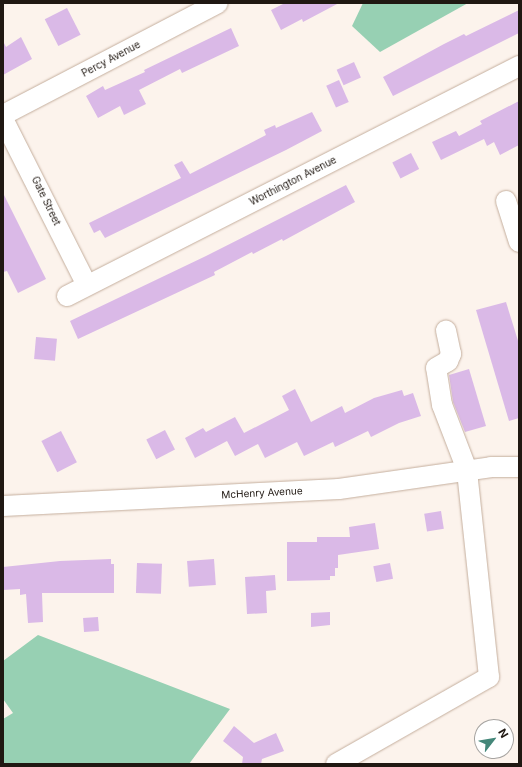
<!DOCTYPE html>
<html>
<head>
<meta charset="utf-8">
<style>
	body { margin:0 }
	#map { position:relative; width:522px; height:767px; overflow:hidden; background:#fcf3ec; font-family:Inter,sans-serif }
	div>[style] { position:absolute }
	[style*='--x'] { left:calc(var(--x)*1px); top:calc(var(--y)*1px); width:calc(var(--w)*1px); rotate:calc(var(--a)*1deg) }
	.forest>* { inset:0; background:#97d0b3 }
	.building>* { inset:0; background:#dab9e7; transform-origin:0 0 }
	.roads { filter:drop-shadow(0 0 1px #c4ae9d) drop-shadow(0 0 1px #c4ae9d) }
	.minor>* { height:20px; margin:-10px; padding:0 10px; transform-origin:10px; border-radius:10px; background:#fff }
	span { translate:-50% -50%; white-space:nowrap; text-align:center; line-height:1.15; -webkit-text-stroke:3px #fff; paint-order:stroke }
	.street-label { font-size:10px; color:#201812 }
	.frame { position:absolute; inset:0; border:4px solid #201812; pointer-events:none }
	.north { position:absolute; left:474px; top:719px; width:40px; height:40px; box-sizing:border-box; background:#fff; border:1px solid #a6a3a0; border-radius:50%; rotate:59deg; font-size:11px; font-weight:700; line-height:16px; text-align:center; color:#201812 }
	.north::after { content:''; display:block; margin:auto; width:14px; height:18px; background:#448779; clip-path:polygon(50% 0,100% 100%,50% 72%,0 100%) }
</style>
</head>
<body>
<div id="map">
	<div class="forest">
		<div style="clip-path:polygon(363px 3px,468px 3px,380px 52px,352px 26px)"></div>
		<div style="clip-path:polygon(38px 635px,230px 709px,189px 764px,3px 764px,3px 719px,13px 713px,3px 699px,3px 661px)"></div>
	</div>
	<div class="building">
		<div style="clip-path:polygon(285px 3px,339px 3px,303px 22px,302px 19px,281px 30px,271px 10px)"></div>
		<div style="left:67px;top:8px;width:30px;height:25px;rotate:63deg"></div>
		<div style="clip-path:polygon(519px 10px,519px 33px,393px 96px,383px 77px,444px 44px,464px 34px,466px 36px)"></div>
		<div style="clip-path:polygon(231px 28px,239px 46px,182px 73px,180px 69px,139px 90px,146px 104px,124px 115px,120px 106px,98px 118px,86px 96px,103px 86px,105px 90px,145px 72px,144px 70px)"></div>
		<div style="clip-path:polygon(21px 37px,32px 59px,3px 75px,3px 41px,6px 47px)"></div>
		<div style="left:354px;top:62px;width:17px;height:19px;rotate:66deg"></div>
		<div style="left:339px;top:80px;width:24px;height:14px;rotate:66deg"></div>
		<div style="clip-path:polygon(519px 101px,519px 145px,500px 155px,494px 142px,487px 146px,484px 139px,441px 160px,432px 142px,456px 131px,459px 136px,482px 124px,480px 121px)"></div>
		<div style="clip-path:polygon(312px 112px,322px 131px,286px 150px,105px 238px,100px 230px,94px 233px,89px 223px,181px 178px,174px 165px,182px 161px,190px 174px,266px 135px,264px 130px,275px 125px,276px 128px)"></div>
		<div style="left:411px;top:153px;width:18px;height:21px;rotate:63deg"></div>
		<div style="clip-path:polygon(346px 185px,355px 202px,283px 241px,282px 239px,253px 254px,252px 252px,214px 272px,215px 275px,78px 339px,70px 321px,206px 256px)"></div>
		<div style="clip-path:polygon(3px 193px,46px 279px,18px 293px,7px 271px,3px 272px)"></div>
		<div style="clip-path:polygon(506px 302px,519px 344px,519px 418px,509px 421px,476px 310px)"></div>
		<div style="left:36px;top:337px;width:21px;height:22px;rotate:5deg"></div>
		<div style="clip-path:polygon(469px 369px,486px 426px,465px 432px,453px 402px,449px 375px)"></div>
		<div style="clip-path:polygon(295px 389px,311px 422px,342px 406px,345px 413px,374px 398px,402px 390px,404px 396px,413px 393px,421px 416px,399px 423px,371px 437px,368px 431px,335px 447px,333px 442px,304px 456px,297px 442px,265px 458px,258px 444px,235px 456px,227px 441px,195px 458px,185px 438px,203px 428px,206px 432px,235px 417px,244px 433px,289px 410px,282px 396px)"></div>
		<div style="left:165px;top:430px;width:22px;height:21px;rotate:63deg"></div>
		<div style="left:61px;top:431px;width:35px;height:22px;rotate:63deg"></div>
		<div style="left:441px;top:511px;width:18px;height:17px;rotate:81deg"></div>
		<div style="clip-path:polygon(375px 523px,379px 549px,338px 555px,338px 568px,335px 568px,335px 576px,330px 576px,330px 580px,287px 581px,287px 542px,317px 542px,317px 537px,350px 537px,349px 527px)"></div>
		<div style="clip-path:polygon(111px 559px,111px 564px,114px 564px,114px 593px,42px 593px,43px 622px,28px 623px,26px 594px,20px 595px,20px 589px,3px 590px,3px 567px,60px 561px)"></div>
		<div style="left:214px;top:559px;width:26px;height:27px;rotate:86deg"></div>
		<div style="left:137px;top:563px;width:25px;height:30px;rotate:2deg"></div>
		<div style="left:390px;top:563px;width:16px;height:17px;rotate:79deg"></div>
		<div style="clip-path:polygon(275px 575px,276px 590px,266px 591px,267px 613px,247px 614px,245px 577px)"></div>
		<div style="clip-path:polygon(330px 612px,330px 625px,311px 627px,311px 613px)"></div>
		<div style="left:98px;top:617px;width:14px;height:15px;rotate:86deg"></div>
		<div style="clip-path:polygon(234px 726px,254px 743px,276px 733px,284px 751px,262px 759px,261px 764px,242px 764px,243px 757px,223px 741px)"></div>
	</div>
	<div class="roads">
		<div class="minor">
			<div style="--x:3;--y:115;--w:242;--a:-27.5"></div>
			<div style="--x:3;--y:119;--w:186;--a:63.2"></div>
			<div style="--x:506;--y:201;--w:43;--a:72.4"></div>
			<div style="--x:67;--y:296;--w:507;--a:-26.97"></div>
			<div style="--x:3;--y:506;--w:336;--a:-2.9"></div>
			<div style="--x:339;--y:489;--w:154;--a:-8.2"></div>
			<div style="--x:491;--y:467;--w:28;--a:0"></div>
			<div style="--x:336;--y:764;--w:176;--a:-29.6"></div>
			<div style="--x:489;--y:677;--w:208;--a:-96.1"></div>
			<div style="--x:467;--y:470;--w:70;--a:-111"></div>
			<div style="--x:442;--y:405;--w:37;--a:-99"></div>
			<div style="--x:436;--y:368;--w:14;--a:-30"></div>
			<div style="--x:448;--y:361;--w:8;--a:-67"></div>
			<div style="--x:451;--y:354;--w:24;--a:-102"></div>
		</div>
	</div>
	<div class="street-label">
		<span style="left:111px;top:59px;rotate:-28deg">Percy Avenue</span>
		<span style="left:293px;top:181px;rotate:-27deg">Worthington Avenue</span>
		<span style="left:46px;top:201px;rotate:64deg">Gate Street</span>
		<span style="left:262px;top:493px;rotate:-3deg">McHenry Avenue</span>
	</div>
	<div class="frame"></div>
	<div class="north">N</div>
</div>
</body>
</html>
